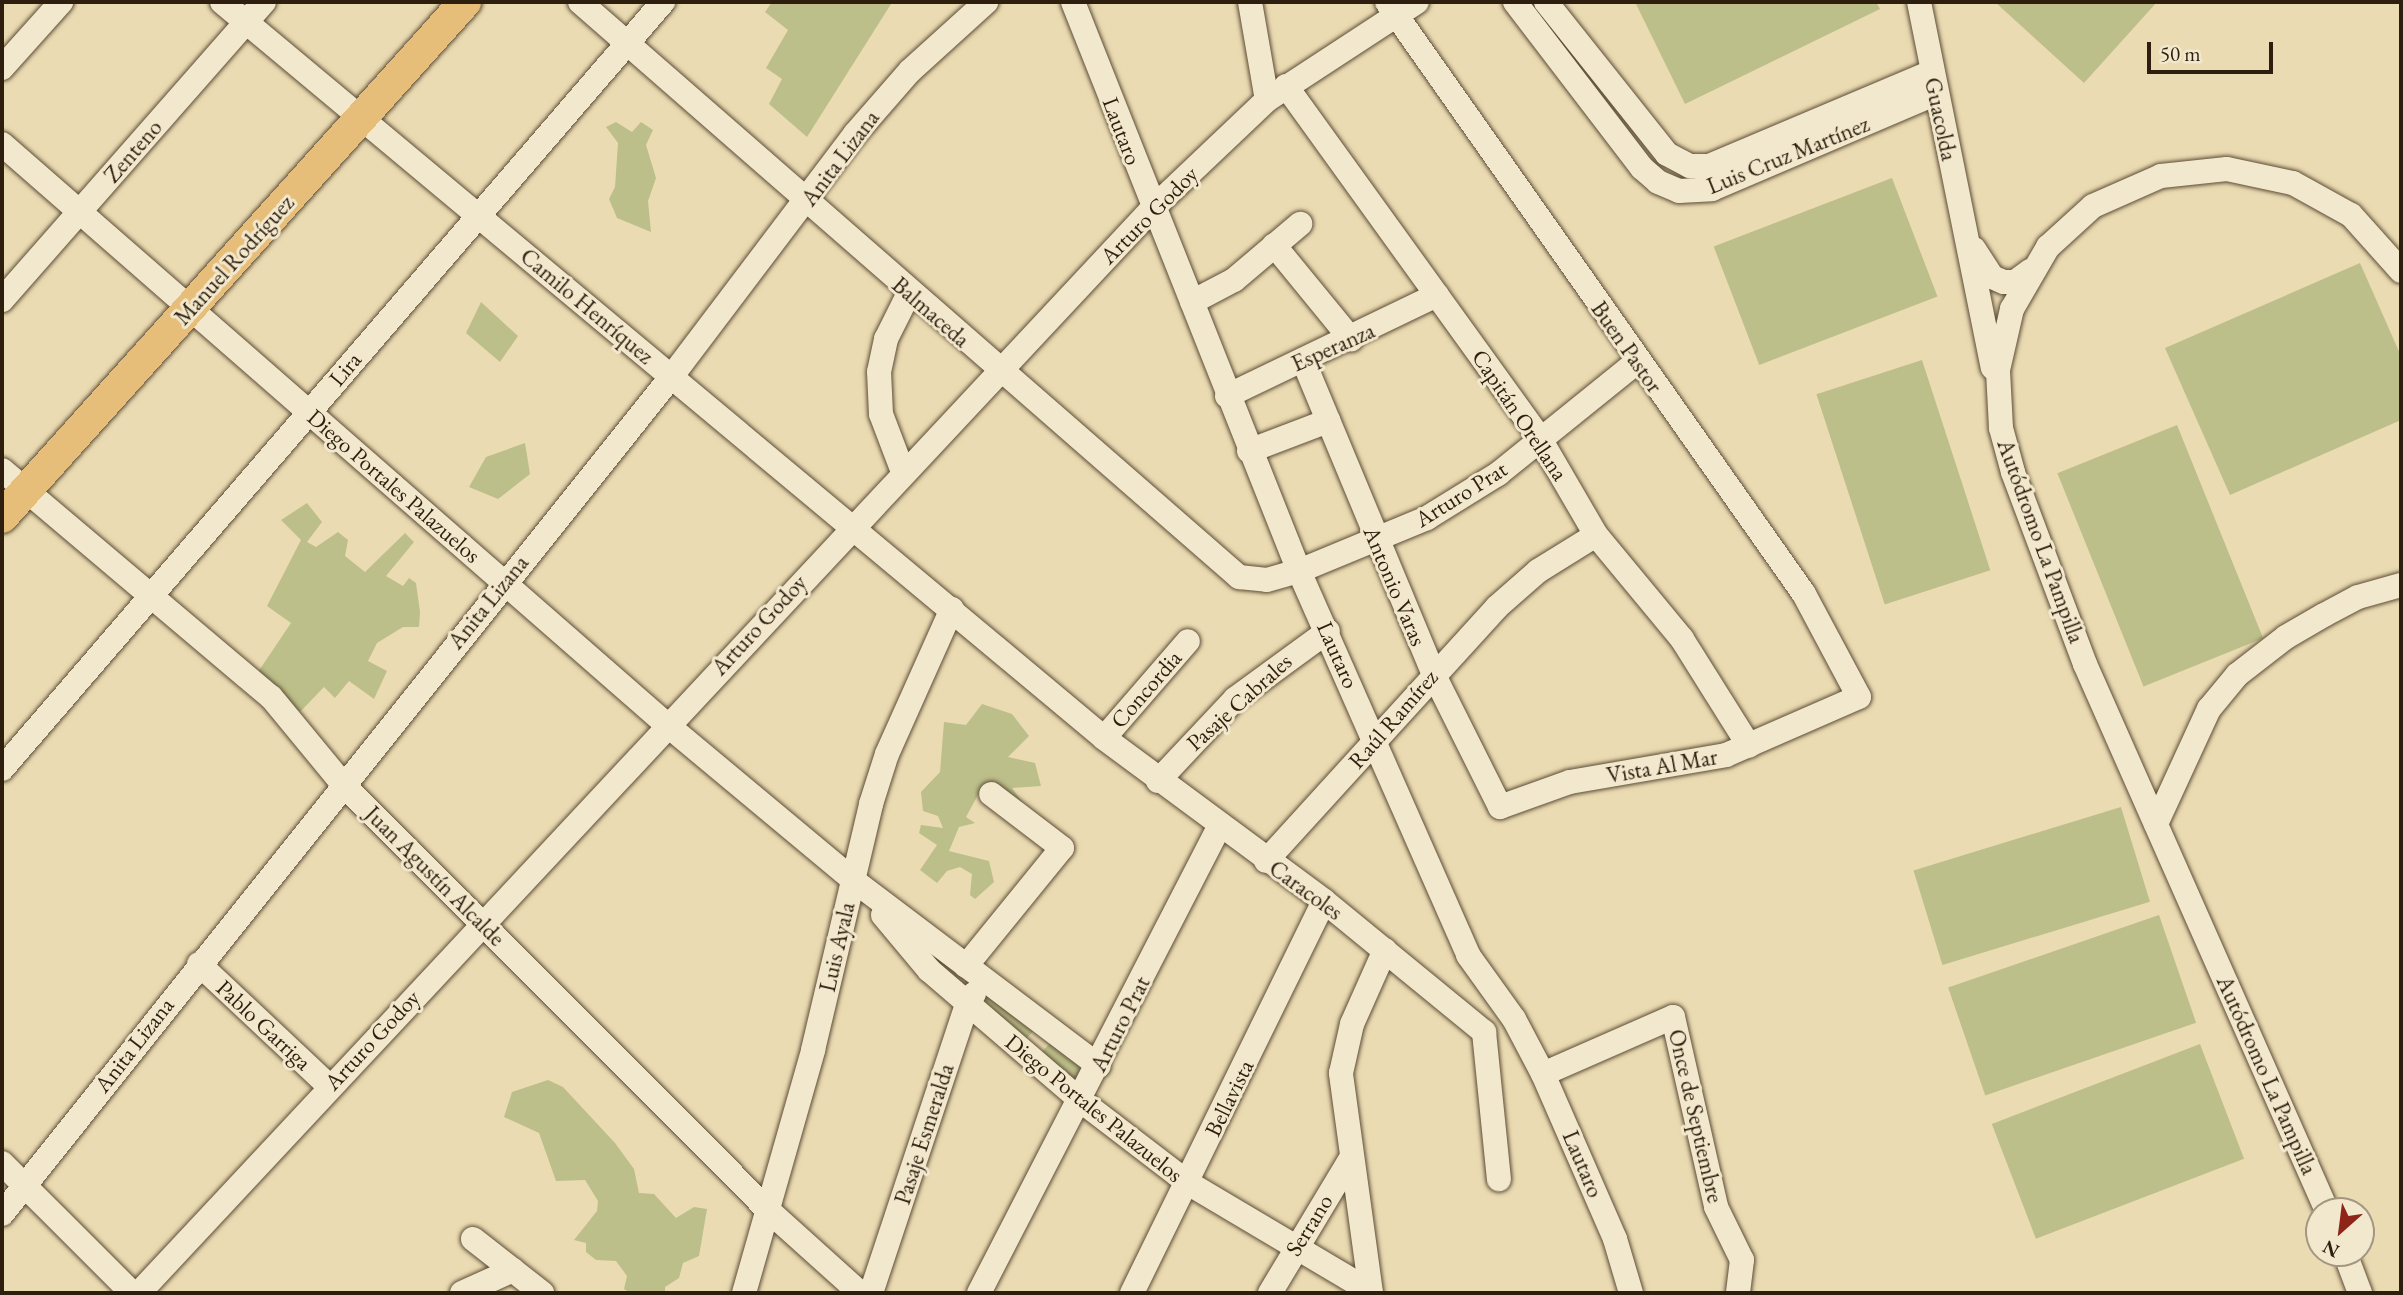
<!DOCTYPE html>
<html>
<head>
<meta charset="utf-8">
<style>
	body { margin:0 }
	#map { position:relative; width:2403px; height:1295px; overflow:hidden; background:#ebdbb2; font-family:"EB Garamond",serif }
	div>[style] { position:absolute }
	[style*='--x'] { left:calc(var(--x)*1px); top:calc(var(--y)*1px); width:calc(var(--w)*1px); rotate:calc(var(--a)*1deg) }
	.green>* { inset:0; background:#bcbf89; transform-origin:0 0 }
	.roads { filter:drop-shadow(0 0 2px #5c4d37) drop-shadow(0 0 2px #5c4d37) }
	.minor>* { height:24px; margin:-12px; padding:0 12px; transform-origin:12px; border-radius:12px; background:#f2e8cd }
	.major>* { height:32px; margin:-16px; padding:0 16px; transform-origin:16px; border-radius:16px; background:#e6be79 }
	span { translate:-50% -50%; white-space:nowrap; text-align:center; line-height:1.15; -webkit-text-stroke:6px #f2e8cd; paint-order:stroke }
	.street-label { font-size:23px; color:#2d1e0e }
	.frame { position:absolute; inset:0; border:4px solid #2d1e0e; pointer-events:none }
	.north { position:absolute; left:2305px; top:1197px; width:70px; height:70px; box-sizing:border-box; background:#f2e8cd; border:2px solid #a39781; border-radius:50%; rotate:208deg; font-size:19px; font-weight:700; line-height:28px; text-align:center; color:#2d1e0e }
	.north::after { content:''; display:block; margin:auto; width:24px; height:32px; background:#8f2418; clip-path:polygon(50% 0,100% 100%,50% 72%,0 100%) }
	.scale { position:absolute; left:2147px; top:42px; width:126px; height:32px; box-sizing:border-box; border:4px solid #2d1e0e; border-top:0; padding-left:9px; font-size:21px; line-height:24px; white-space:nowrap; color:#2d1e0e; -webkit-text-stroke:5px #f2e8cd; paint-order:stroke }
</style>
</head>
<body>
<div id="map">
	<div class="green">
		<div style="clip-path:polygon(772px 2px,891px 4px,807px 137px,769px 104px,782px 79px,766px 68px,788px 30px,765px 12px)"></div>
		<div style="clip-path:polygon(1635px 2px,1876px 2px,1880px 9px,1685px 104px)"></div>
		<div style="clip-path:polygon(1995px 2px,2157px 2px,2084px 83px)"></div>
		<div style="clip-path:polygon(616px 122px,632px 132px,641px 122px,653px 130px,646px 145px,656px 178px,648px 201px,651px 232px,617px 218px,609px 199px,615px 187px,618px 143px,606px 127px)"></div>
		<div style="left:1892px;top:178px;width:127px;height:191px;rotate:69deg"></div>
		<div style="clip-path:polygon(2360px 263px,2401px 356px,2401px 420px,2230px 495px,2165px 348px)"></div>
		<div style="clip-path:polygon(481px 302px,518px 336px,500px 362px,466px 333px)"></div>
		<div style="left:1922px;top:360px;width:221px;height:111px;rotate:72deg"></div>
		<div style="left:2177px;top:425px;width:230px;height:129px;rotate:68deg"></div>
		<div style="clip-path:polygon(525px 443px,530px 474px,498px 499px,469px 487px,486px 457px)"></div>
		<div style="clip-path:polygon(307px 503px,322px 522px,307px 542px,316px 547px,338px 532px,348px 540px,345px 556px,365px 572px,405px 533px,414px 542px,386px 576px,403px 586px,409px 578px,416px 583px,420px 612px,419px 627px,403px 627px,377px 643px,368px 661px,387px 671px,374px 699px,349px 681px,335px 698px,324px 687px,300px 712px,258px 672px,291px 623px,267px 606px,301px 540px,281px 520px)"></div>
		<div style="clip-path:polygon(982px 704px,1012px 714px,1029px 736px,1008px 757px,1035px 763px,1041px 786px,1012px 788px,1026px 807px,984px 784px,966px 817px,975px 823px,959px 827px,949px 851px,989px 861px,994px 882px,975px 899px,970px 895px,972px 874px,960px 867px,947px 871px,937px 883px,920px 870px,937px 845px,919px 833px,921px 825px,943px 828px,938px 816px,923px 811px,921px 792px,940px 772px,944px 722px,966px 725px)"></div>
		<div style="left:2121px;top:807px;width:99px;height:217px;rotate:73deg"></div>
		<div style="left:2159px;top:915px;width:114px;height:223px;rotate:71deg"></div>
		<div style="clip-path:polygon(984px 994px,1035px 1029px,1025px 1040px,983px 1002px)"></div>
		<div style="clip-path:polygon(1051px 1042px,1079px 1064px,1080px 1076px,1074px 1080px,1040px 1054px)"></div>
		<div style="left:2200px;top:1044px;width:123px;height:223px;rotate:69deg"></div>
		<div style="clip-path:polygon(548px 1080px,563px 1087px,615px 1143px,634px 1169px,639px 1193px,654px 1194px,676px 1218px,694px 1207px,707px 1209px,699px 1256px,683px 1263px,679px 1278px,665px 1287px,665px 1293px,630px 1293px,624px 1289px,627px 1276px,616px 1261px,596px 1260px,586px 1252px,586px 1243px,574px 1240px,597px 1211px,598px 1201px,585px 1180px,556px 1181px,539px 1133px,504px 1117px,512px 1092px)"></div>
	</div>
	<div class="roads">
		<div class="minor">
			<div style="--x:222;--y:2;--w:1149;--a:39.84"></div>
			<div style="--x:1104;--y:738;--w:274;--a:36.5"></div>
			<div style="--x:1324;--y:901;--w:207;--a:39.3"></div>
			<div style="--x:1484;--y:1032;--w:148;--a:84.2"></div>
			<div style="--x:580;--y:2;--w:875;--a:41.11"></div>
			<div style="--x:1239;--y:577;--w:28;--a:6"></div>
			<div style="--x:1267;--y:580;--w:33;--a:-16"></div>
			<div style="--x:1299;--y:571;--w:139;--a:-22.5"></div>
			<div style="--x:1427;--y:518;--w:84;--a:-31.8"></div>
			<div style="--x:1498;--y:474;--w:180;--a:-38.9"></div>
			<div style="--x:1073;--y:2;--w:612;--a:68.34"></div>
			<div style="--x:1299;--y:571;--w:420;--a:66.2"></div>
			<div style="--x:1468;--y:955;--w:79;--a:54.3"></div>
			<div style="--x:1514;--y:1019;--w:62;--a:62.2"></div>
			<div style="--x:1543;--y:1074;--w:180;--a:66.4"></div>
			<div style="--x:1615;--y:1239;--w:56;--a:73.5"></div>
			<div style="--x:1250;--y:2;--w:99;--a:80.2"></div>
			<div style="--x:1515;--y:2;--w:209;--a:52.6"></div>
			<div style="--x:1642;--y:168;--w:21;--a:41"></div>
			<div style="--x:1658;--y:182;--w:23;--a:23"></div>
			<div style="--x:1679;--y:191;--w:33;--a:-3"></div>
			<div style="--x:1712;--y:189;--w:242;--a:-23.1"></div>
			<div style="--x:1546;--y:2;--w:194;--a:51.5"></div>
			<div style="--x:1667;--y:154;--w:26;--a:28"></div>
			<div style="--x:1690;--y:166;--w:19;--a:0"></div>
			<div style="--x:1709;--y:166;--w:241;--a:-22.9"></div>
			<div style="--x:1919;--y:2;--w:373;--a:78.6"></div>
			<div style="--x:2;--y:68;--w:89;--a:-48.2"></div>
			<div style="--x:1286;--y:86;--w:433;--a:54.2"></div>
			<div style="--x:1539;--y:437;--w:113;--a:59.8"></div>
			<div style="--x:1596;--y:535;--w:135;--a:50.4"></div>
			<div style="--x:1682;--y:639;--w:126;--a:57.9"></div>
			<div style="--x:2;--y:144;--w:882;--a:41.14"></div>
			<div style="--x:666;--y:724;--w:244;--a:39.8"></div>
			<div style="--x:853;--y:880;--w:308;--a:37.1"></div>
			<div style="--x:1274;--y:245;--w:122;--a:50.7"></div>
			<div style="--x:1974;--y:249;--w:33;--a:57"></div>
			<div style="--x:1992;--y:277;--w:13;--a:23"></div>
			<div style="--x:2004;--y:282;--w:11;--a:0"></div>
			<div style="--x:2015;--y:282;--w:19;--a:-36"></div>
			<div style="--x:2;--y:300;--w:397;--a:-48.7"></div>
			<div style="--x:1192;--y:302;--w:47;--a:-27.6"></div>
			<div style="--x:1234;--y:280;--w:87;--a:-40.3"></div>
			<div style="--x:1303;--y:360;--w:339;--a:67.4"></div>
			<div style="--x:1433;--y:673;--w:150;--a:63.4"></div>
			<div style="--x:1500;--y:807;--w:74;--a:-19.7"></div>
			<div style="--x:1570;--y:782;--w:158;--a:-9.8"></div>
			<div style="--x:1726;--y:755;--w:145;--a:-23.6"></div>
			<div style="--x:1859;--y:697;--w:117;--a:-118.1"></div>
			<div style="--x:1804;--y:594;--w:724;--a:-125.16"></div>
			<div style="--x:1227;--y:396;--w:233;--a:-25.7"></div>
			<div style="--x:1249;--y:451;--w:85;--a:-20.8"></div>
			<div style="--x:2;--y:470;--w:352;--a:40.2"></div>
			<div style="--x:271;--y:697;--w:112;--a:50.5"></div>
			<div style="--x:342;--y:783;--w:605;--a:45.07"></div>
			<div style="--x:769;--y:1211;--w:122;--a:42"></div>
			<div style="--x:903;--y:472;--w:62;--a:-110.8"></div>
			<div style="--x:881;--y:414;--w:42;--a:-92.7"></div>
			<div style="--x:879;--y:372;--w:34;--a:-78"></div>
			<div style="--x:886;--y:339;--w:51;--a:-63.4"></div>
			<div style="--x:1104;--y:738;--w:128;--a:-49.1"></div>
			<div style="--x:2;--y:769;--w:1013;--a:-49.25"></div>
			<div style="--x:1158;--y:781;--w:112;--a:-46.8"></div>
			<div style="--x:1235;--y:699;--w:115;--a:-36.2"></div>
			<div style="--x:2156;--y:824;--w:127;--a:-65.3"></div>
			<div style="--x:2209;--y:709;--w:44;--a:-50.5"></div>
			<div style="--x:2237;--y:675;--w:62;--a:-37.8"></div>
			<div style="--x:2286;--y:637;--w:44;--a:-30.1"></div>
			<div style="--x:2324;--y:615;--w:38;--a:-28"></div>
			<div style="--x:2358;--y:597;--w:45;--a:-15.6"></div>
			<div style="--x:1266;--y:861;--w:343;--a:-47.7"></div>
			<div style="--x:1497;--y:607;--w:55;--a:-41.3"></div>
			<div style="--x:1538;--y:571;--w:68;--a:-31.8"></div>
			<div style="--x:883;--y:915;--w:72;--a:50.1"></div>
			<div style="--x:929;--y:970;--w:199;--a:40.7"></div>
			<div style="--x:1080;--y:1100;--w:136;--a:37.5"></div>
			<div style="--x:1188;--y:1183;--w:212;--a:30.7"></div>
			<div style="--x:199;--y:964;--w:178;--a:43.2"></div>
			<div style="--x:966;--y:966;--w:152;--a:-50.9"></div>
			<div style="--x:1062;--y:848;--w:89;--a:-142.7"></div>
			<div style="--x:1543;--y:1074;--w:142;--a:-23.7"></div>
			<div style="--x:1673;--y:1017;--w:195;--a:77.2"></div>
			<div style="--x:1716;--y:1207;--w:59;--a:63.9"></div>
			<div style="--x:1742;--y:1260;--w:33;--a:97"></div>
			<div style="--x:2;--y:1163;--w:184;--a:45"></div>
			<div style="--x:2327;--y:1211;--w:598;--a:-113.87"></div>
			<div style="--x:2085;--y:664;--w:205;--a:-110.6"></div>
			<div style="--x:2013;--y:472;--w:46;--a:-105.3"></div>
			<div style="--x:2001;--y:428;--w:58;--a:-93"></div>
			<div style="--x:1998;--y:370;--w:63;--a:-77.1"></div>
			<div style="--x:2012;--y:309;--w:72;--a:-59.9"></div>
			<div style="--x:2048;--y:247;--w:61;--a:-42.3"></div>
			<div style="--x:2093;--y:206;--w:74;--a:-23.8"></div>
			<div style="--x:2161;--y:176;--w:66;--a:-6.1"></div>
			<div style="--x:2227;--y:169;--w:67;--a:12"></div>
			<div style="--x:2293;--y:183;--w:66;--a:28.9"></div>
			<div style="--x:2351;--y:215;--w:75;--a:48.2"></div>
			<div style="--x:2;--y:1214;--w:1073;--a:-51.36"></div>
			<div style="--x:672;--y:376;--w:303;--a:-52.9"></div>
			<div style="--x:855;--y:134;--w:84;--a:-48.9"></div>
			<div style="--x:910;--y:71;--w:103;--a:-42.2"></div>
			<div style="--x:473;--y:1239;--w:88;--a:38"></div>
			<div style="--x:2345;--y:1253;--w:43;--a:69.4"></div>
			<div style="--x:139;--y:1293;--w:1484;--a:-46.94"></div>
			<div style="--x:1152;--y:209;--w:158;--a:-43.5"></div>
			<div style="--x:1267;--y:100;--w:179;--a:-33.2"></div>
			<div style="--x:462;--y:1293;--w:56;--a:-24.3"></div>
			<div style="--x:744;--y:1293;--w:253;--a:-74.1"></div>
			<div style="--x:813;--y:1050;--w:253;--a:-76.7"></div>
			<div style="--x:871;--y:804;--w:52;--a:-72.3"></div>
			<div style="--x:887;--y:754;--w:159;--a:-65.9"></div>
			<div style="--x:871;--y:1293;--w:304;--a:-71.6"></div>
			<div style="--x:967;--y:1005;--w:13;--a:-58"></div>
			<div style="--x:979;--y:1293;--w:524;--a:-62.75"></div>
			<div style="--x:1132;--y:1293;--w:436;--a:-63.9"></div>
			<div style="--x:1270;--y:1293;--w:157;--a:-59"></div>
			<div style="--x:1371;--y:1293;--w:222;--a:-97.8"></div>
			<div style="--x:1341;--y:1073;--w:50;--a:-77.3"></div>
			<div style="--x:1352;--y:1024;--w:81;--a:-66"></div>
		</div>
		<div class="major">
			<div style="--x:2;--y:517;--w:693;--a:-48.04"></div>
		</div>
	</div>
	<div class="street-label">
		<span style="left:1941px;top:119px;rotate:78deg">Guacolda</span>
		<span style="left:1122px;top:131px;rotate:69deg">Lautaro</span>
		<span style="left:133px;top:151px;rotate:-49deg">Zenteno</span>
		<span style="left:1788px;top:155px;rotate:-22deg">Luis Cruz Martínez</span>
		<span style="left:840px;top:158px;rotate:-53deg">Anita Lizana</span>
		<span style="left:1149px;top:215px;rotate:-45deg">Arturo Godoy</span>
		<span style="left:234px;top:260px;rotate:-48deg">Manuel Rodríguez</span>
		<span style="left:587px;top:306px;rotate:40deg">Camilo Henríquez</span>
		<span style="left:931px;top:312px;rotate:41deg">Balmaceda</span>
		<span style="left:1333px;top:347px;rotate:-24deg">Esperanza</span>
		<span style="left:1627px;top:347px;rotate:55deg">Buen Pastor</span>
		<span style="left:345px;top:369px;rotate:-50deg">Lira</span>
		<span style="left:1520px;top:415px;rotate:56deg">Capitán Orellana</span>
		<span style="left:394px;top:486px;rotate:41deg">Diego Portales Palazuelos</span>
		<span style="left:1461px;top:494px;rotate:-32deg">Arturo Prat</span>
		<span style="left:2041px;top:541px;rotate:70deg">Autódromo La Pampilla</span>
		<span style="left:1395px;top:586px;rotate:67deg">Antonio Varas</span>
		<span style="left:488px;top:602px;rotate:-51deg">Anita Lizana</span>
		<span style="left:759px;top:625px;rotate:-47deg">Arturo Godoy</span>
		<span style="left:1338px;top:655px;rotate:66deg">Lautaro</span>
		<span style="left:1146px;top:689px;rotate:-49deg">Concordia</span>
		<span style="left:1239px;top:702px;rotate:-42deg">Pasaje Cabrales</span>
		<span style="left:1393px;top:719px;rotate:-49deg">Raúl Ramírez</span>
		<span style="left:1662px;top:766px;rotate:-10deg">Vista Al Mar</span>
		<span style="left:435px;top:876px;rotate:45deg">Juan Agustín Alcalde</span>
		<span style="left:1306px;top:890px;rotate:36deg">Caracoles</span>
		<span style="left:837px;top:947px;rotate:-77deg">Luis Ayala</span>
		<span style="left:1120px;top:1024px;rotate:-63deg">Arturo Prat</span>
		<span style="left:264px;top:1025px;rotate:43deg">Pablo Garriga</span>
		<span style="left:372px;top:1040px;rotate:-47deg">Arturo Godoy</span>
		<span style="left:134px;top:1045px;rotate:-52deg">Anita Lizana</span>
		<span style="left:2267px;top:1075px;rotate:66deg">Autódromo La Pampilla</span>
		<span style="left:1229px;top:1098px;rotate:-64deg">Bellavista</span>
		<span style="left:1094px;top:1108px;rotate:39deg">Diego Portales Palazuelos</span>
		<span style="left:1696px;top:1116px;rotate:77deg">Once de Septiembre</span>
		<span style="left:924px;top:1134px;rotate:-72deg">Pasaje Esmeralda</span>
		<span style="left:1583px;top:1164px;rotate:67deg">Lautaro</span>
		<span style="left:1309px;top:1225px;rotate:-58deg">Serrano</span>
	</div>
	<div class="frame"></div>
	<div class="north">N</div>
	<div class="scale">50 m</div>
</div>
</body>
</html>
